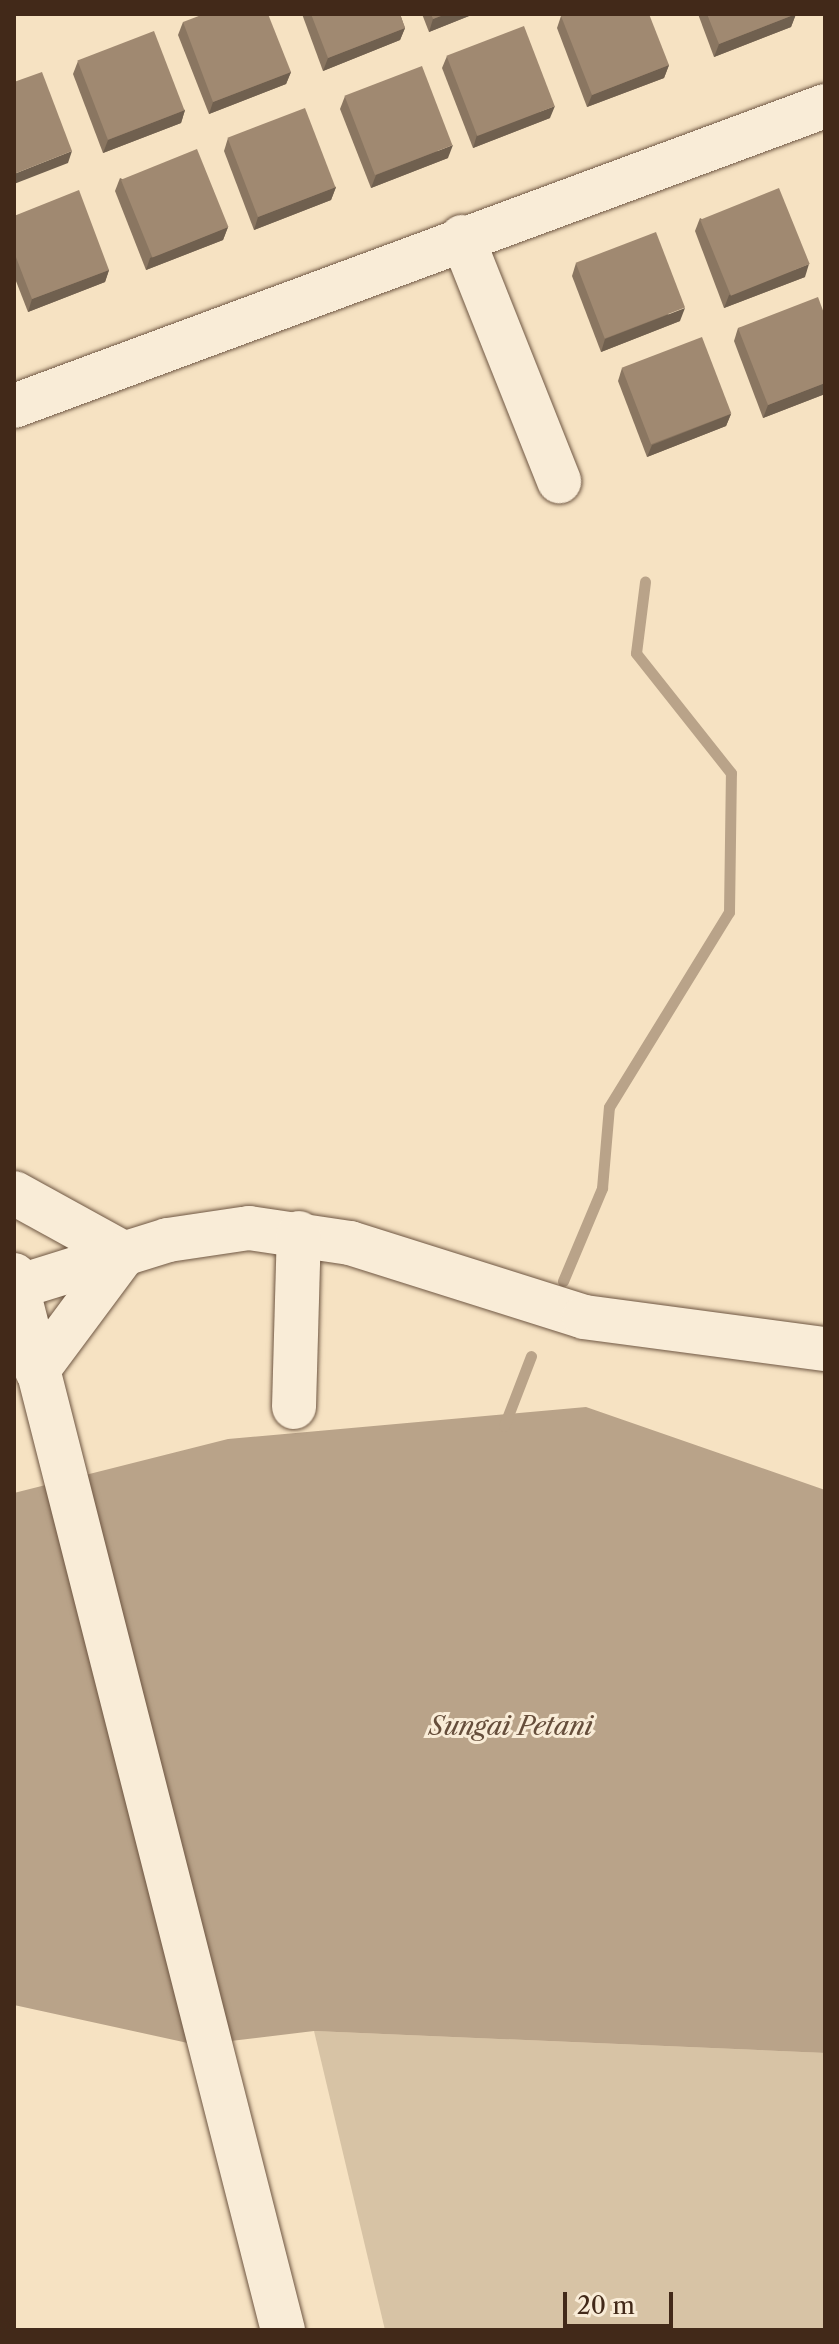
<!DOCTYPE html>
<html>
<head>
<meta charset="utf-8">
<style>
	body { margin:0 }
	#map { position:relative; width:839px; height:2344px; overflow:hidden; background:#f6e2c2; font-family:"Libre Caslon Text",serif }
	div>[style] { position:absolute }
	[style*='--x'] { left:calc(var(--x)*1px); top:calc(var(--y)*1px); width:calc(var(--w)*1px); rotate:calc(var(--a)*1deg) }
	.green>* { inset:0; background:#d7c3a5 }
	.water>* { inset:0; background:#b9a389 }
	.stream>* { height:11px; margin:-5.5px; padding:0 5.5px; transform-origin:5.5px; border-radius:5.5px; background:#b9a389 }
	.roads { filter:drop-shadow(0 0 2px #6f5743) drop-shadow(0 0 2px #6f5743) }
	.minor>* { height:44px; margin:-22px; padding:0 22px; transform-origin:22px; border-radius:22px; background:#f9ecd7 }
	.wall>* { inset:0; background:#8a7661 }
	.shaded-wall>* { inset:0; background:#70604f }
	.building>* { inset:0; background:#a08971; transform-origin:0 0 }
	span { translate:-50% -50%; white-space:nowrap; text-align:center; line-height:1.15; -webkit-text-stroke:6px #f9ecd7; paint-order:stroke }
	.water-label { font-size:26px; color:#664e3b; font-style:italic }
	.frame { position:absolute; inset:0; border:16px solid #422919; pointer-events:none }
	.scale { position:absolute; left:563px; top:2292px; width:110px; height:36px; box-sizing:border-box; border:4px solid #422919; border-top:0; padding-left:10px; font-size:24px; line-height:28px; white-space:nowrap; color:#422919; -webkit-text-stroke:6px #f9ecd7; paint-order:stroke }
</style>
</head>
<body>
<div id="map">
	<div class="green">
		<div style="clip-path:polygon(314px 2031px,825px 2053px,825px 2330px,385px 2330px)"></div>
	</div>
	<div class="water">
		<div style="clip-path:polygon(586px 1407px,825px 1490px,825px 2053px,314px 2031px,197px 2045px,14px 2005px,14px 1493px,228px 1439px)"></div>
	</div>
	<div class="stream">
		<div style="--x:563;--y:1281;--w:101;--a:-67.2"></div>
		<div style="--x:602;--y:1188;--w:81;--a:-85.1"></div>
		<div style="--x:609;--y:1107;--w:229;--a:-58.4"></div>
		<div style="--x:729;--y:912;--w:139;--a:-89.2"></div>
		<div style="--x:731;--y:773;--w:153;--a:-128.4"></div>
		<div style="--x:636;--y:653;--w:72;--a:-82.8"></div>
		<div style="--x:504;--y:1426;--w:75;--a:-68.9"></div>
	</div>
	<div class="roads">
		<div class="minor">
			<div style="--x:462;--y:237;--w:263;--a:68.3"></div>
			<div style="--x:14;--y:406;--w:865;--a:-20.3"></div>
			<div style="--x:14;--y:1193;--w:127;--a:28.8"></div>
			<div style="--x:14;--y:1275;--w:1089;--a:75.7"></div>
			<div style="--x:14;--y:1288;--w:161;--a:-17.3"></div>
			<div style="--x:168;--y:1240;--w:82;--a:-8.4"></div>
			<div style="--x:249;--y:1228;--w:102;--a:8.4"></div>
			<div style="--x:350;--y:1243;--w:245;--a:17.5"></div>
			<div style="--x:584;--y:1317;--w:243;--a:7.6"></div>
			<div style="--x:37;--y:1371;--w:144;--a:-53.4"></div>
			<div style="--x:294;--y:1407;--w:174;--a:-88.4"></div>
		</div>
	</div>
	<div class="wall">
		<div style="clip-path:polygon(302px 14px,400px 14px,405px 28px,400px 40px,323px 71px)"></div>
		<div style="clip-path:polygon(422px 14px,474px 14px,429px 32px)"></div>
		<div style="clip-path:polygon(698px 14px,796px 14px,791px 27px,714px 57px)"></div>
		<div style="clip-path:polygon(561px 16px,669px 65px,664px 78px,587px 107px,557px 28px)"></div>
		<div style="clip-path:polygon(183px 22px,291px 72px,286px 84px,209px 114px,178px 35px)"></div>
		<div style="clip-path:polygon(447px 56px,550px 118px,473px 148px,442px 68px)"></div>
		<div style="clip-path:polygon(78px 61px,185px 110px,181px 123px,103px 153px,73px 74px)"></div>
		<div style="clip-path:polygon(345px 96px,448px 158px,371px 188px,340px 109px)"></div>
		<div style="clip-path:polygon(228px 138px,336px 187px,331px 200px,254px 230px,224px 151px)"></div>
		<div style="clip-path:polygon(120px 178px,228px 227px,223px 240px,146px 270px,115px 191px)"></div>
		<div style="clip-path:polygon(14px 216px,109px 270px,105px 282px,28px 312px,14px 276px)"></div>
		<div style="clip-path:polygon(700px 218px,805px 277px,724px 308px,695px 231px)"></div>
		<div style="clip-path:polygon(576px 263px,680px 321px,601px 352px,572px 276px)"></div>
		<div style="clip-path:polygon(825px 316px,825px 394px,763px 418px,734px 341px,738px 328px)"></div>
		<div style="clip-path:polygon(622px 368px,731px 414px,726px 426px,647px 457px,618px 381px)"></div>
	</div>
	<div class="shaded-wall">
		<div style="clip-path:polygon(446px 14px,474px 14px,429px 32px,433px 19px)"></div>
		<div style="clip-path:polygon(796px 14px,791px 27px,714px 57px,719px 44px)"></div>
		<div style="clip-path:polygon(405px 28px,400px 40px,323px 71px,328px 58px)"></div>
		<div style="clip-path:polygon(669px 65px,664px 78px,587px 107px,592px 95px)"></div>
		<div style="clip-path:polygon(291px 72px,286px 84px,209px 114px,213px 102px)"></div>
		<div style="clip-path:polygon(555px 106px,550px 118px,473px 148px,477px 135px)"></div>
		<div style="clip-path:polygon(185px 110px,181px 123px,103px 153px,108px 140px)"></div>
		<div style="clip-path:polygon(453px 145px,448px 158px,371px 188px,376px 175px)"></div>
		<div style="clip-path:polygon(72px 151px,68px 163px,14px 184px,14px 174px)"></div>
		<div style="clip-path:polygon(336px 187px,331px 200px,254px 230px,258px 217px)"></div>
		<div style="clip-path:polygon(228px 227px,223px 240px,146px 270px,150px 258px)"></div>
		<div style="clip-path:polygon(809px 264px,805px 277px,724px 308px,729px 295px)"></div>
		<div style="clip-path:polygon(109px 270px,105px 282px,28px 312px,32px 299px)"></div>
		<div style="clip-path:polygon(685px 308px,680px 321px,601px 352px,605px 339px)"></div>
		<div style="clip-path:polygon(825px 383px,825px 394px,763px 418px,768px 405px)"></div>
		<div style="clip-path:polygon(731px 414px,726px 426px,647px 457px,652px 445px)"></div>
	</div>
	<div class="building">
		<div style="clip-path:polygon(204px 14px,268px 14px,291px 72px,213px 102px,183px 22px)"></div>
		<div style="clip-path:polygon(311px 14px,400px 14px,405px 28px,328px 58px)"></div>
		<div style="clip-path:polygon(431px 14px,446px 14px,433px 19px)"></div>
		<div style="clip-path:polygon(566px 14px,649px 14px,669px 65px,592px 95px,561px 16px)"></div>
		<div style="clip-path:polygon(707px 14px,796px 14px,719px 44px)"></div>
		<div style="left:524px;top:26px;width:86px;height:83px;rotate:69deg"></div>
		<div style="left:154px;top:31px;width:85px;height:82px;rotate:69deg"></div>
		<div style="left:422px;top:66px;width:85px;height:83px;rotate:69deg"></div>
		<div style="clip-path:polygon(42px 72px,72px 151px,14px 174px,14px 82px)"></div>
		<div style="left:305px;top:108px;width:85px;height:83px;rotate:69deg"></div>
		<div style="left:197px;top:149px;width:84px;height:82px;rotate:68deg"></div>
		<div style="left:779px;top:188px;width:82px;height:85px;rotate:68deg"></div>
		<div style="clip-path:polygon(79px 190px,109px 270px,32px 299px,14px 252px,14px 216px)"></div>
		<div style="left:656px;top:232px;width:81px;height:86px;rotate:69deg"></div>
		<div style="clip-path:polygon(818px 297px,825px 316px,825px 383px,768px 405px,738px 328px)"></div>
		<div style="left:702px;top:337px;width:82px;height:86px;rotate:69deg"></div>
	</div>
	<div class="water-label">
		<span style="left:511px;top:1727px">Sungai Petani</span>
	</div>
	<div class="frame"></div>
	<div class="scale">20 m</div>
</div>
</body>
</html>
